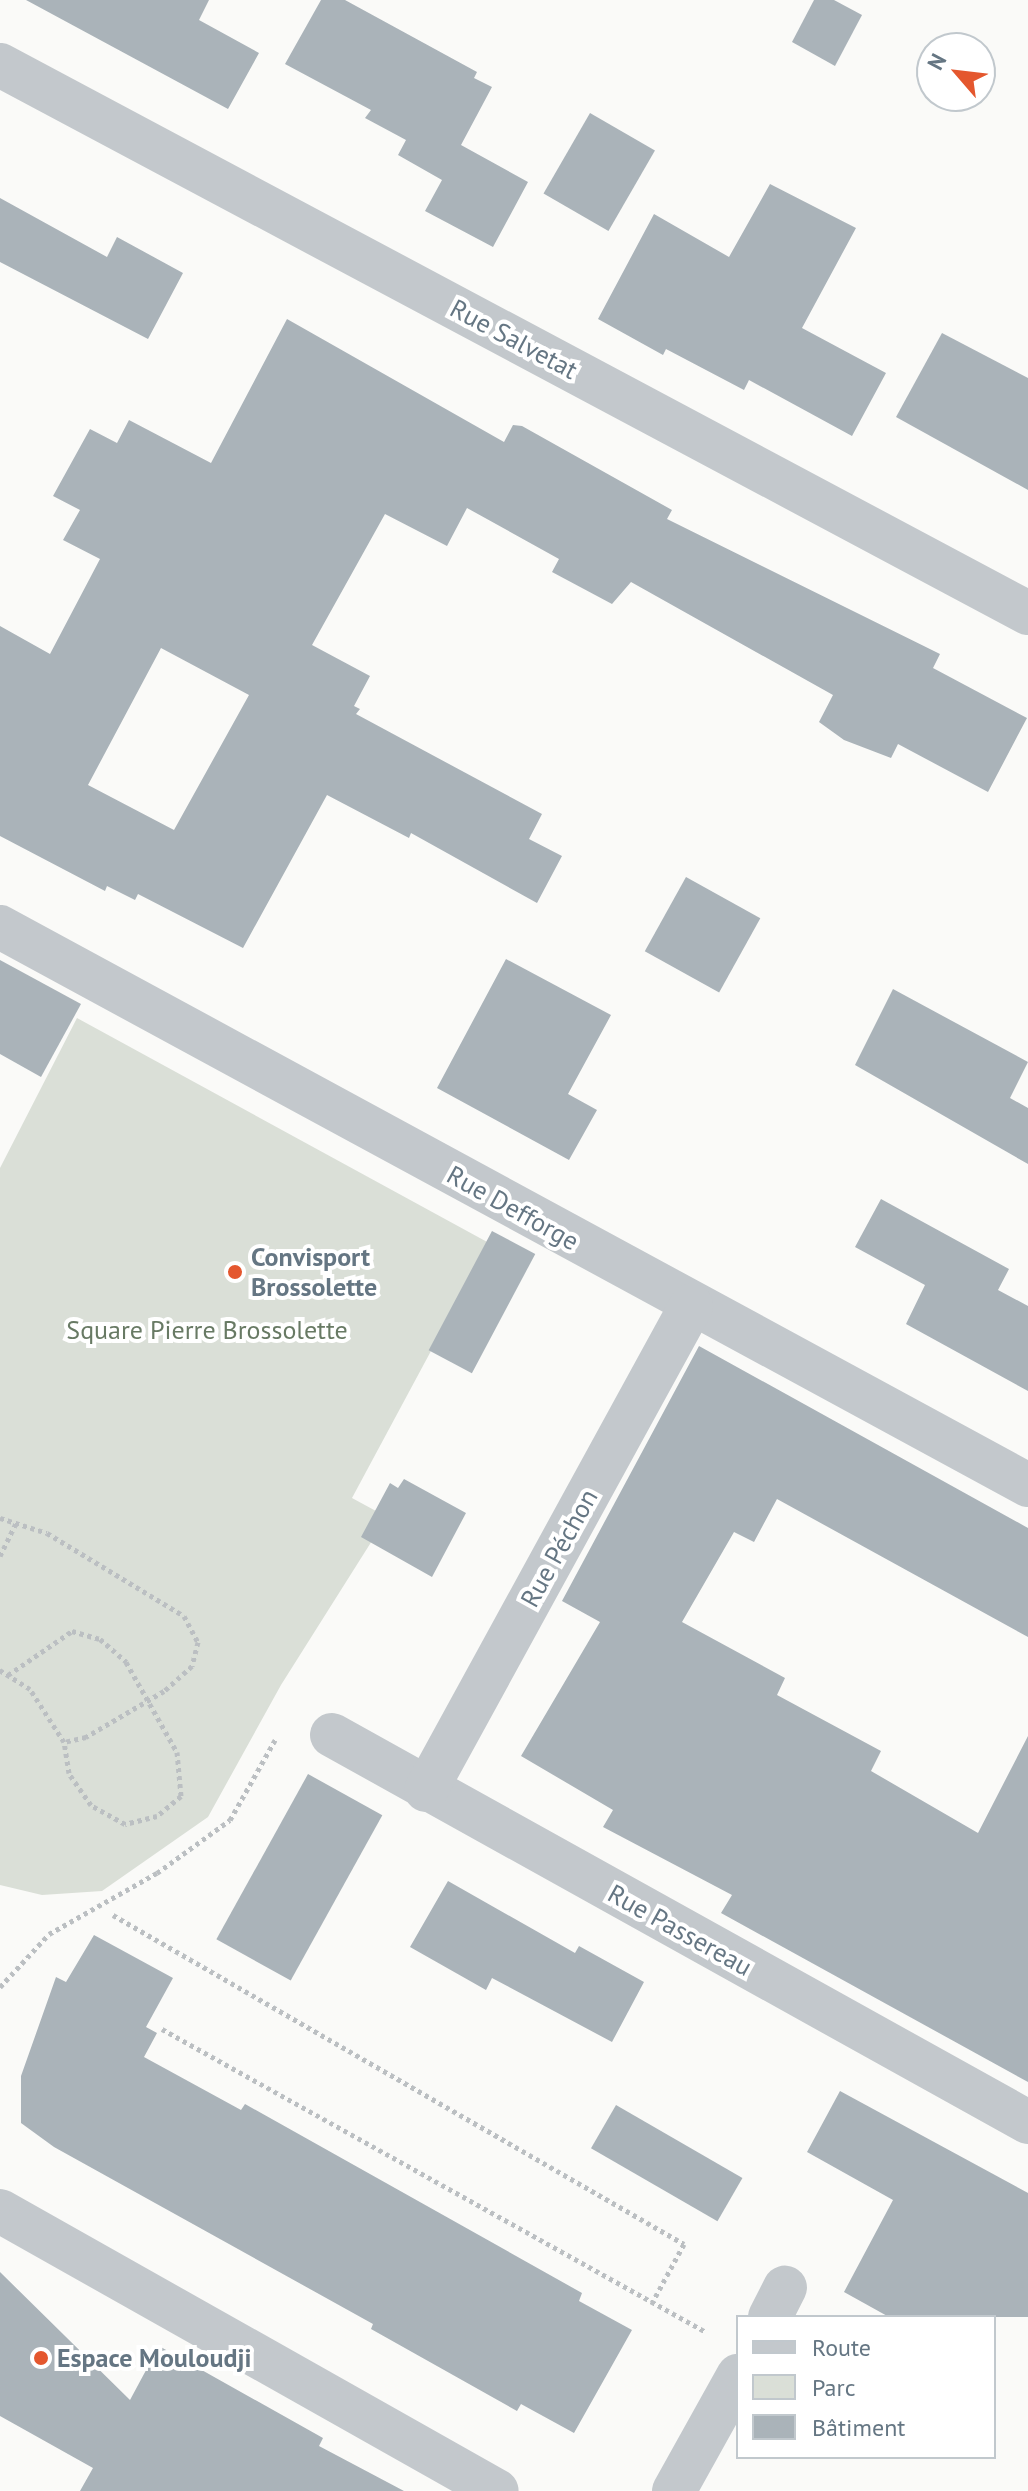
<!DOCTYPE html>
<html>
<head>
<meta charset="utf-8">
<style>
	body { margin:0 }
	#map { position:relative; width:1028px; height:2491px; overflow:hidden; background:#fafaf8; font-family:"PT Sans",sans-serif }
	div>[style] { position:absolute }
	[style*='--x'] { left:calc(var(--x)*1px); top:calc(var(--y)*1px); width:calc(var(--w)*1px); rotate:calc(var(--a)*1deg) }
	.green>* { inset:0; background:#dadfd7 }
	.building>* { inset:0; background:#aab3b9; transform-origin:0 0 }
	.path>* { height:5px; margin-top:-2.5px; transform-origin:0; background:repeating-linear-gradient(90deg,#bbbfc2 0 4px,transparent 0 8px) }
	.minor>* { height:44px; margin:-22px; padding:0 22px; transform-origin:22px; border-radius:22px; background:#c3c8cc }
	.dots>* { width:22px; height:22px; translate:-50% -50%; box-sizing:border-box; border:4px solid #fff; border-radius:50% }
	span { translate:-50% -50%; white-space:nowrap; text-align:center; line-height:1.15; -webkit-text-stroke:8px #fff; paint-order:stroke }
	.street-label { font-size:26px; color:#657683 }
	.poi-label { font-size:26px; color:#657683; font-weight:700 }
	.left { translate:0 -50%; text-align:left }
	.park-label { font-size:26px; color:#687a64 }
	.legend { position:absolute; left:736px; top:2315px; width:260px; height:144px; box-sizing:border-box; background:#fff; border:2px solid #c1c8cd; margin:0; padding:10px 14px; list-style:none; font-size:24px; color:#657683 }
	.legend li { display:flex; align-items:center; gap:16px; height:40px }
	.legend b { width:40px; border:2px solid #c1c8cd }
	.north { position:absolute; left:916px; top:32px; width:80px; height:80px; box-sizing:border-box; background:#fff; border:2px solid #c1c8cd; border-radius:50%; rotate:298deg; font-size:22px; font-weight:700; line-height:32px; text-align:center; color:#657683 }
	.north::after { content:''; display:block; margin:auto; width:28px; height:36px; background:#e4572e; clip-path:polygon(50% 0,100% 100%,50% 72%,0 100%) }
</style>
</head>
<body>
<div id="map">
	<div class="green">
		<div style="clip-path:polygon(77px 1018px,489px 1243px,352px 1498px,387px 1517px,281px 1685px,208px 1817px,102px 1891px,42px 1895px,0 1885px,0 1168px)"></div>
	</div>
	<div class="building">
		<div style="clip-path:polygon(26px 0,209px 0,199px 20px,259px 53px,228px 109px)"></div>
		<div style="clip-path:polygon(321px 0,345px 0,477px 72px,474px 78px,492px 87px,461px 145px,528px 182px,493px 247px,425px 211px,442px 180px,398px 155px,406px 140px,365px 118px,371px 110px,285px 64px)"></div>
		<div style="clip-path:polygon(814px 0,834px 0,862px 15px,835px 66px,792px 42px)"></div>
		<div style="left:590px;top:113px;width:75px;height:93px;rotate:30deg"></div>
		<div style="clip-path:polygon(770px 184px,856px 228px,802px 328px,886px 373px,852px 436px,749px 380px,744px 390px,666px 349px,663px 355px,598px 319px,654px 214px,729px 257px)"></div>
		<div style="clip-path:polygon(0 198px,107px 257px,117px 237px,183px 273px,148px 339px,0 262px)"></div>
		<div style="clip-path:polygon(evenodd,287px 319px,504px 442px,513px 425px,522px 426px,672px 510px,667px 519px,940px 654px,933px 668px,1027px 718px,988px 792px,898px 744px,891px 758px,844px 740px,819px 722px,833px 695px,631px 582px,612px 604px,552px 572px,559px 559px,467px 508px,447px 546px,385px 514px,312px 645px,370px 676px,354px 706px,360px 709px,356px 714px,542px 814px,529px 839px,562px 856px,537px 903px,411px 833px,409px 838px,327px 795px,243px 948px,138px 894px,135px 900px,107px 886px,105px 891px,0 836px,0 626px,50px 654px,100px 559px,63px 540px,80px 510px,53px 496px,90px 429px,117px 443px,129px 420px,211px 463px,287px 319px,161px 648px,249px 695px,174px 830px,88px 785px,161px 648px)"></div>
		<div style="clip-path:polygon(942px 333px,1028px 378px,1028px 490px,896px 417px)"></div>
		<div style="left:686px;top:877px;width:85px;height:85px;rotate:29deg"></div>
		<div style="clip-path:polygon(506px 959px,611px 1015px,568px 1094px,597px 1110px,569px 1160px,437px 1088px)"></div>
		<div style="clip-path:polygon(0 960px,81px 1004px,41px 1077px,0 1054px)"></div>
		<div style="clip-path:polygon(893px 989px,1028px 1062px,1010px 1098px,1028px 1108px,1028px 1164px,855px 1065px)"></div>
		<div style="clip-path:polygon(881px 1199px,1009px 1269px,998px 1290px,1028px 1306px,1028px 1391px,906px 1324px,925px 1285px,855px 1247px)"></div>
		<div style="left:492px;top:1231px;width:49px;height:135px;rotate:28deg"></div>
		<div style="clip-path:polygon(699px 1346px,1028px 1528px,1028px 1637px,777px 1499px,754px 1542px,734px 1532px,682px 1622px,785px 1678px,777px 1695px,881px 1751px,871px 1771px,978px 1833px,1028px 1736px,1028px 2082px,721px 1913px,732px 1895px,603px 1827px,613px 1810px,521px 1756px,600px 1622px,562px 1601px)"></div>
		<div style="clip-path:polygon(404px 1479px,466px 1513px,432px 1577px,361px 1537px,390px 1483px,398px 1488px)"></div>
		<div style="left:308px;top:1774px;width:85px;height:189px;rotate:29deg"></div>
		<div style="clip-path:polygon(448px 1881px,575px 1953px,579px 1946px,644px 1982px,612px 2042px,492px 1978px,486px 1990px,410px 1947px)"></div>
		<div style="clip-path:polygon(94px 1935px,173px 1978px,146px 2027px,157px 2033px,144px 2057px,241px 2110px,245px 2104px,582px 2293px,579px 2301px,632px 2330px,574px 2433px,521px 2404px,517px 2411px,371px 2329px,373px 2324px,54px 2147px,21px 2123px,21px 2076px,56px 1977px,66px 1982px)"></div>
		<div style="clip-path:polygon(840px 2091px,1028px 2193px,1028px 2317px,889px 2317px,844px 2292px,893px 2200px,807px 2152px)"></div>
		<div style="left:616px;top:2105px;width:146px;height:50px;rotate:30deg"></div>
		<div style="clip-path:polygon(0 2272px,130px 2400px,159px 2346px,323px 2438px,319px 2446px,404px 2491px,80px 2491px,93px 2468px,0 2416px)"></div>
	</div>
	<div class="path">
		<div style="--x:0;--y:1518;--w:49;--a:17.7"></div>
		<div style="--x:47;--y:1533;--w:160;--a:31.2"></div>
		<div style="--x:184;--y:1616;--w:30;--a:62"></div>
		<div style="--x:198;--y:1642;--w:25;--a:104"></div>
		<div style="--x:192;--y:1666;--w:38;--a:138"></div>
		<div style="--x:164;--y:1691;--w:91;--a:149.5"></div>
		<div style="--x:86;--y:1737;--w:23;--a:167"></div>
		<div style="--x:64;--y:1742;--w:63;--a:-122.7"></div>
		<div style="--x:30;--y:1689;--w:36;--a:-148"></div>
		<div style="--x:0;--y:1556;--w:37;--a:-64"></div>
		<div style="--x:8;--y:1675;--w:78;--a:-34.5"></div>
		<div style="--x:72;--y:1631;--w:29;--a:16"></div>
		<div style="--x:100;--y:1639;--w:35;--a:41"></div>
		<div style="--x:126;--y:1662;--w:103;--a:60.5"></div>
		<div style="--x:177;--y:1752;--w:44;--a:84.8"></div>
		<div style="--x:181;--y:1796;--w:31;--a:140"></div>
		<div style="--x:157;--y:1816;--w:33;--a:166"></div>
		<div style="--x:125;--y:1824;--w:39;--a:-151"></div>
		<div style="--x:91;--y:1805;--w:39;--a:-125"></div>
		<div style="--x:69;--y:1773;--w:31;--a:-99"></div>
		<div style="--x:113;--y:1915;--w:659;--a:29.95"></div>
		<div style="--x:684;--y:2244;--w:67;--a:118.5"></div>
		<div style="--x:0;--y:1987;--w:72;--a:-47.2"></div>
		<div style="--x:49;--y:1934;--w:124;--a:-29.5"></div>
		<div style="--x:157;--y:1873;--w:90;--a:-36"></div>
		<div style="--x:230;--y:1820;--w:92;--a:-60.6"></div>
		<div style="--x:162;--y:2029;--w:623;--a:29.12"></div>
	</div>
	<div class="minor">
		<div style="--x:0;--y:65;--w:1165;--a:28.06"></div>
		<div style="--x:0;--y:927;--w:1170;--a:28.49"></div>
		<div style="--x:332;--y:1735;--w:796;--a:29.08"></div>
		<div style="--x:426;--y:1790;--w:552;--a:-61.3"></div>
		<div style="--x:0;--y:2211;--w:570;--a:29.4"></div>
		<div style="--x:770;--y:2317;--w:33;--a:-63"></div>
		<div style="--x:674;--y:2491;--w:132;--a:-60.9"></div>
	</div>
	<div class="dots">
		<div style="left:235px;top:1272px;background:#e4572e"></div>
		<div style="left:41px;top:2358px;background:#e4572e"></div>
	</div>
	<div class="street-label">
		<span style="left:514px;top:339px;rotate:28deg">Rue Salvetat</span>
		<span style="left:513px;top:1208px;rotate:29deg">Rue Defforge</span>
		<span style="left:559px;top:1548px;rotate:-61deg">Rue Péchon</span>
		<span style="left:680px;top:1930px;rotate:29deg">Rue Passereau</span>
	</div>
	<div class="poi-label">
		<span class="left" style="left:251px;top:1272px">Convisport<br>Brossolette</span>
		<span class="left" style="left:57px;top:2358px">Espace Mouloudji</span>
	</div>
	<div class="park-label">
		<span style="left:207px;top:1330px">Square Pierre Brossolette</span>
	</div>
	<ul class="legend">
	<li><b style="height:10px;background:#c3c8cc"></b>Route</li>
	<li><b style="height:22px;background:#dadfd7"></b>Parc</li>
	<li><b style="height:22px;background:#aab3b9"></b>Bâtiment</li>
	</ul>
	<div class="north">N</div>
</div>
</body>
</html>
